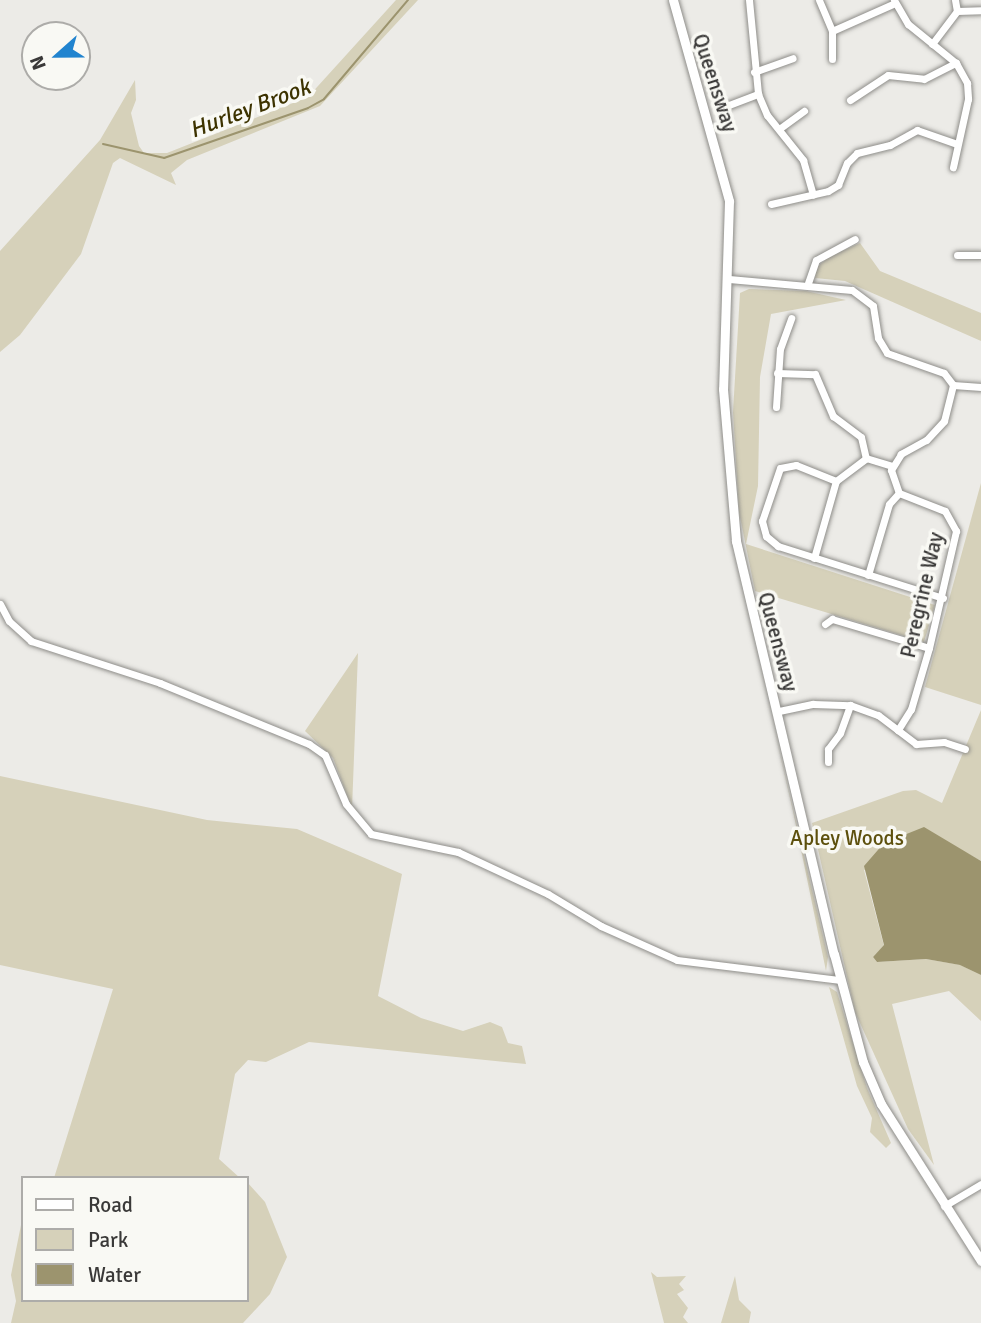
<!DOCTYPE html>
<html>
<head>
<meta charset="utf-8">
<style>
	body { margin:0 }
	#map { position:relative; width:981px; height:1323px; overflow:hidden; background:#ecebe7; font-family:Signika,sans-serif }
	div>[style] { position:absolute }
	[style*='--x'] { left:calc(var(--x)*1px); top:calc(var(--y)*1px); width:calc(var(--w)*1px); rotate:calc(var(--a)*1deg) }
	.green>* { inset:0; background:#d6d1ba }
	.water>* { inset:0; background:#9c946e }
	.stream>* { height:2px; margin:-1px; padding:0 1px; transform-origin:1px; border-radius:1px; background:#9c946e }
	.roads { filter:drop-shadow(0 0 2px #8e8d89) drop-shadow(0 0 2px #8e8d89) }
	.minor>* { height:7px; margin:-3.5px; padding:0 3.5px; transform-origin:3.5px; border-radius:3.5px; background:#fff }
	.major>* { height:9px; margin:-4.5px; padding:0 4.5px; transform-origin:4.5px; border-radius:4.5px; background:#fff }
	span { translate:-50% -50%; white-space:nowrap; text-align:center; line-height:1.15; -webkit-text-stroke:7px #f9f9f4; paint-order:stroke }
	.street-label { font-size:21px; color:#3a3938 }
	.park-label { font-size:21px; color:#5d500d }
	.water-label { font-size:23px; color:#3d3300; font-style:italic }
	.legend { position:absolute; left:21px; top:1176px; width:228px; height:126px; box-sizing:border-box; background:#f9f9f4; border:2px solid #adaca9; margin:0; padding:9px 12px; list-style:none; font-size:21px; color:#3a3938 }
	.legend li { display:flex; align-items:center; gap:14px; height:35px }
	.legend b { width:35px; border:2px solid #adaca9 }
	.north { position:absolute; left:21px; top:21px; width:70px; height:70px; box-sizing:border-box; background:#f9f9f4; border:2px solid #adaca9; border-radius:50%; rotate:249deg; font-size:19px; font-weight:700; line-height:28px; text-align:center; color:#3a3938 }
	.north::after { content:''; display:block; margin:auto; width:24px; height:32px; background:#2184cf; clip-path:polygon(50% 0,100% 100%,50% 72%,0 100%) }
</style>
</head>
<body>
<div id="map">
	<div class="green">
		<div style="clip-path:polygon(396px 0,418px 0,320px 106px,187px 160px,171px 173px,176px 185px,120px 158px,113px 163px,81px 254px,20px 335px,0 352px,0 251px,100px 140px,135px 80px,136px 100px,131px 113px,139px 146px,144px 153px,167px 153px,308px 97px)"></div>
		<div style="clip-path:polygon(860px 243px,880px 271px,981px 313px,981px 341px,845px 281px,815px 278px,817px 267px,829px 257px)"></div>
		<div style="clip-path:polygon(749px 289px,806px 291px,846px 300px,771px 314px,760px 377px,758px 486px,746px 544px,935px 605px,924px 642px,755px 591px,739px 512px,733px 412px,740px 293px)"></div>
		<div style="clip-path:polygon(981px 483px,981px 705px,925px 687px)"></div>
		<div style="clip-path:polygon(358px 653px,352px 809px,333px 758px,305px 731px)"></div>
		<div style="clip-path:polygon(981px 710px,981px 861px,965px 852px,864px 870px,884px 946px,873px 957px,877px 962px,926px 959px,961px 965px,981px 975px,981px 1021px,949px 991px,892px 1004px,934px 1165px,908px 1129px,855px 1012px,812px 823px,903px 791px,916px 790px,942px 803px)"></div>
		<div style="clip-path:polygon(773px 724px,828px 957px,826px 971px,793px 811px)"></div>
		<div style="clip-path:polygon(0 776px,207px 820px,297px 829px,402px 874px,378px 996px,421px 1018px,463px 1031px,490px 1022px,502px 1027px,508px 1043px,522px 1046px,526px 1064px,309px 1042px,266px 1062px,248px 1060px,235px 1074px,219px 1159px,240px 1178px,54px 1178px,113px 989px,0 965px)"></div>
		<div style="clip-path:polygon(829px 987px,837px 992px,867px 1088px,891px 1143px,886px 1148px,870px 1132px,872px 1118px,857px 1086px)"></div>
		<div style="clip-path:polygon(247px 1182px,265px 1202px,287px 1257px,270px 1294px,243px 1323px,11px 1323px,16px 1301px,11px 1275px,23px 1215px,23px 1300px,247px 1300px)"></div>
		<div style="clip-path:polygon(651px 1272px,657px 1277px,686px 1276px,679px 1284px,684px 1290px,677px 1294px,688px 1308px,683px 1317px,688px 1323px,664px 1323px)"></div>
		<div style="clip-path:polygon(735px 1276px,739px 1300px,751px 1312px,749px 1323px,721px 1323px)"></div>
	</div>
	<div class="water">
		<div style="clip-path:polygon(924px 827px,981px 861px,981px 975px,960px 965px,926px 959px,877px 962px,873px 957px,884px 945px,864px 866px,884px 843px)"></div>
	</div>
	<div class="stream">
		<div style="--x:103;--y:144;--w:63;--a:12.9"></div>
		<div style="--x:164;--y:158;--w:152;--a:-19.1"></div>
		<div style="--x:308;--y:108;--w:18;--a:-29"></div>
		<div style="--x:324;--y:99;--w:130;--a:-49.7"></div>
	</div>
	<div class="roads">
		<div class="minor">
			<div style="--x:749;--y:0;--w:94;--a:84.5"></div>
			<div style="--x:758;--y:94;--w:23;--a:67"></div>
			<div style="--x:767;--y:115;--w:58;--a:51.3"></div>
			<div style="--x:803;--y:160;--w:36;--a:74"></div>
			<div style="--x:819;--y:0;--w:34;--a:67"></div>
			<div style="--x:832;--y:31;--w:69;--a:-24"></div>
			<div style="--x:894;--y:0;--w:28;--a:60"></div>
			<div style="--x:908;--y:24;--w:62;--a:39.1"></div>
			<div style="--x:956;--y:63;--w:23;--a:61"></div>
			<div style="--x:967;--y:83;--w:16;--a:86"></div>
			<div style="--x:968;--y:99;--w:70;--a:102.4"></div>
			<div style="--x:955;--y:0;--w:11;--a:80"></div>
			<div style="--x:832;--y:31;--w:28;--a:90"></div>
			<div style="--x:932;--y:44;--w:41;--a:-52.9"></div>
			<div style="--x:957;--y:11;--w:24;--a:-2"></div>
			<div style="--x:754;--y:72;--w:41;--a:-19.7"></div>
			<div style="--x:850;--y:100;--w:45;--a:-33.3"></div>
			<div style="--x:888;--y:75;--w:36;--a:6"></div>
			<div style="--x:924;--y:79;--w:36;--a:-27"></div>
			<div style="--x:721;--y:108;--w:40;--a:-21"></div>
			<div style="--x:779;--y:129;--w:31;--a:-36"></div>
			<div style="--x:771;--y:204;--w:58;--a:-12.8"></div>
			<div style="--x:828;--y:191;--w:12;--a:-31"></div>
			<div style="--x:838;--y:185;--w:24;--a:-68"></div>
			<div style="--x:847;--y:163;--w:14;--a:-45"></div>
			<div style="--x:857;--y:153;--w:34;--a:-14"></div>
			<div style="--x:890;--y:145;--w:31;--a:-29"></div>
			<div style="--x:917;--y:130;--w:42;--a:19.3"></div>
			<div style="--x:957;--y:255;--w:24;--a:0"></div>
			<div style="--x:729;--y:279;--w:123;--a:5.1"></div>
			<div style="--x:852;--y:290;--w:26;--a:37"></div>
			<div style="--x:873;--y:306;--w:32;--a:81"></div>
			<div style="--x:878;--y:338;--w:17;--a:59"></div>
			<div style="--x:887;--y:353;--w:60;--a:19.3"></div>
			<div style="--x:944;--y:373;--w:15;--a:53"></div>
			<div style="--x:953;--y:385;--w:37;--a:104"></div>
			<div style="--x:944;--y:421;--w:26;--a:133"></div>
			<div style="--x:926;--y:440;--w:29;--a:151"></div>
			<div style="--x:901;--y:454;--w:19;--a:122"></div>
			<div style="--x:891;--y:470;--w:24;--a:71"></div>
			<div style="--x:899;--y:493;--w:49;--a:21.4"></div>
			<div style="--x:945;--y:511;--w:23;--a:61"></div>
			<div style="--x:956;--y:531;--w:120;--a:103"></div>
			<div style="--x:929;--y:648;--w:64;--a:106.4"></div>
			<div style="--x:911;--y:709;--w:25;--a:122"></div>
			<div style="--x:808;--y:283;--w:24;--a:-71"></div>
			<div style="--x:816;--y:260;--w:44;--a:-28.3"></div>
			<div style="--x:777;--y:373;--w:38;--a:2"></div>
			<div style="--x:815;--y:374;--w:46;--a:66.8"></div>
			<div style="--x:833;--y:416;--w:35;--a:37"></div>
			<div style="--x:861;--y:437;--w:22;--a:77"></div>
			<div style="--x:866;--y:458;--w:27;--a:17"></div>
			<div style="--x:953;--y:385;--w:28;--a:4"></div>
			<div style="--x:776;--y:407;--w:58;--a:-86.1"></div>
			<div style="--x:780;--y:349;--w:33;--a:-70"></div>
			<div style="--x:836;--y:481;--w:43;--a:-158.2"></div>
			<div style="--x:796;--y:465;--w:16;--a:169"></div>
			<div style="--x:780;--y:468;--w:56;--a:108.8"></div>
			<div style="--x:762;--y:521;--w:16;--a:75"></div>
			<div style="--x:766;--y:536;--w:16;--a:40"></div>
			<div style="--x:778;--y:546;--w:173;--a:17.5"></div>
			<div style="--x:814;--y:558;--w:80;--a:-74.1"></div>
			<div style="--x:836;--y:481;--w:38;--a:-37"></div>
			<div style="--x:868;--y:575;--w:74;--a:-73.5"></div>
			<div style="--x:889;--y:504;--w:15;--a:-48"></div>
			<div style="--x:0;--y:604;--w:19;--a:62"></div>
			<div style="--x:9;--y:621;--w:30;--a:42"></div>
			<div style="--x:31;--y:641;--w:136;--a:18"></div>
			<div style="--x:160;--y:683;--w:161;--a:22.3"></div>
			<div style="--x:309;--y:744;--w:19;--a:35"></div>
			<div style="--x:325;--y:755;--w:53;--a:66.8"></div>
			<div style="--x:346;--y:804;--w:39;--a:50"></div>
			<div style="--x:371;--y:834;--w:89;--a:11.7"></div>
			<div style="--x:458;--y:852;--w:99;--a:25"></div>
			<div style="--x:548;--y:894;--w:62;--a:31.1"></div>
			<div style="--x:601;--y:926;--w:83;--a:24.1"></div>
			<div style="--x:677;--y:960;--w:165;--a:7"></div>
			<div style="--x:825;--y:624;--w:9;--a:-36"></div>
			<div style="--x:832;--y:619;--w:101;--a:16.6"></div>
			<div style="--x:779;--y:711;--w:35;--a:-12"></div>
			<div style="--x:813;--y:704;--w:37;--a:2"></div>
			<div style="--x:850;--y:705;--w:30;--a:20"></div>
			<div style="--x:878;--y:715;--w:48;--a:37.3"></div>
			<div style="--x:916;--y:744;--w:28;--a:-4"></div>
			<div style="--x:944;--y:742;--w:22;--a:18"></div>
			<div style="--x:828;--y:762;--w:13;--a:-90"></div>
			<div style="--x:828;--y:749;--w:20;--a:-53"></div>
			<div style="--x:840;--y:733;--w:30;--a:-70"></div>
			<div style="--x:944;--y:1206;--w:43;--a:-30.7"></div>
		</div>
		<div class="major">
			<div style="--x:673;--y:0;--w:209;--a:74.4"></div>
			<div style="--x:729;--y:201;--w:188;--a:91.8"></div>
			<div style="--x:723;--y:389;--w:153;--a:85.1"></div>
			<div style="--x:736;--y:541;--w:424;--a:76.7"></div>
			<div style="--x:834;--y:954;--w:112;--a:75"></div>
			<div style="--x:863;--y:1062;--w:46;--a:66.8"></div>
			<div style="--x:881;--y:1104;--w:186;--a:57.5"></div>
		</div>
	</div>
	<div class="street-label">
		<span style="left:715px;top:83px;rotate:72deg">Queensway</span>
		<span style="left:922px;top:595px;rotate:-77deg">Peregrine Way</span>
		<span style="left:778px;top:642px;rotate:75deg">Queensway</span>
	</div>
	<div class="park-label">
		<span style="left:847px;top:838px">Apley Woods</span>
	</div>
	<div class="water-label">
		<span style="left:250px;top:109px;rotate:-21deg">Hurley Brook</span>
	</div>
	<ul class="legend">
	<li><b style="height:9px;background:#fff"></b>Road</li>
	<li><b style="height:19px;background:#d6d1ba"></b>Park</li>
	<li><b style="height:19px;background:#9c946e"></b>Water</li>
	</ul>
	<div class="north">N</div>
</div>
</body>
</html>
